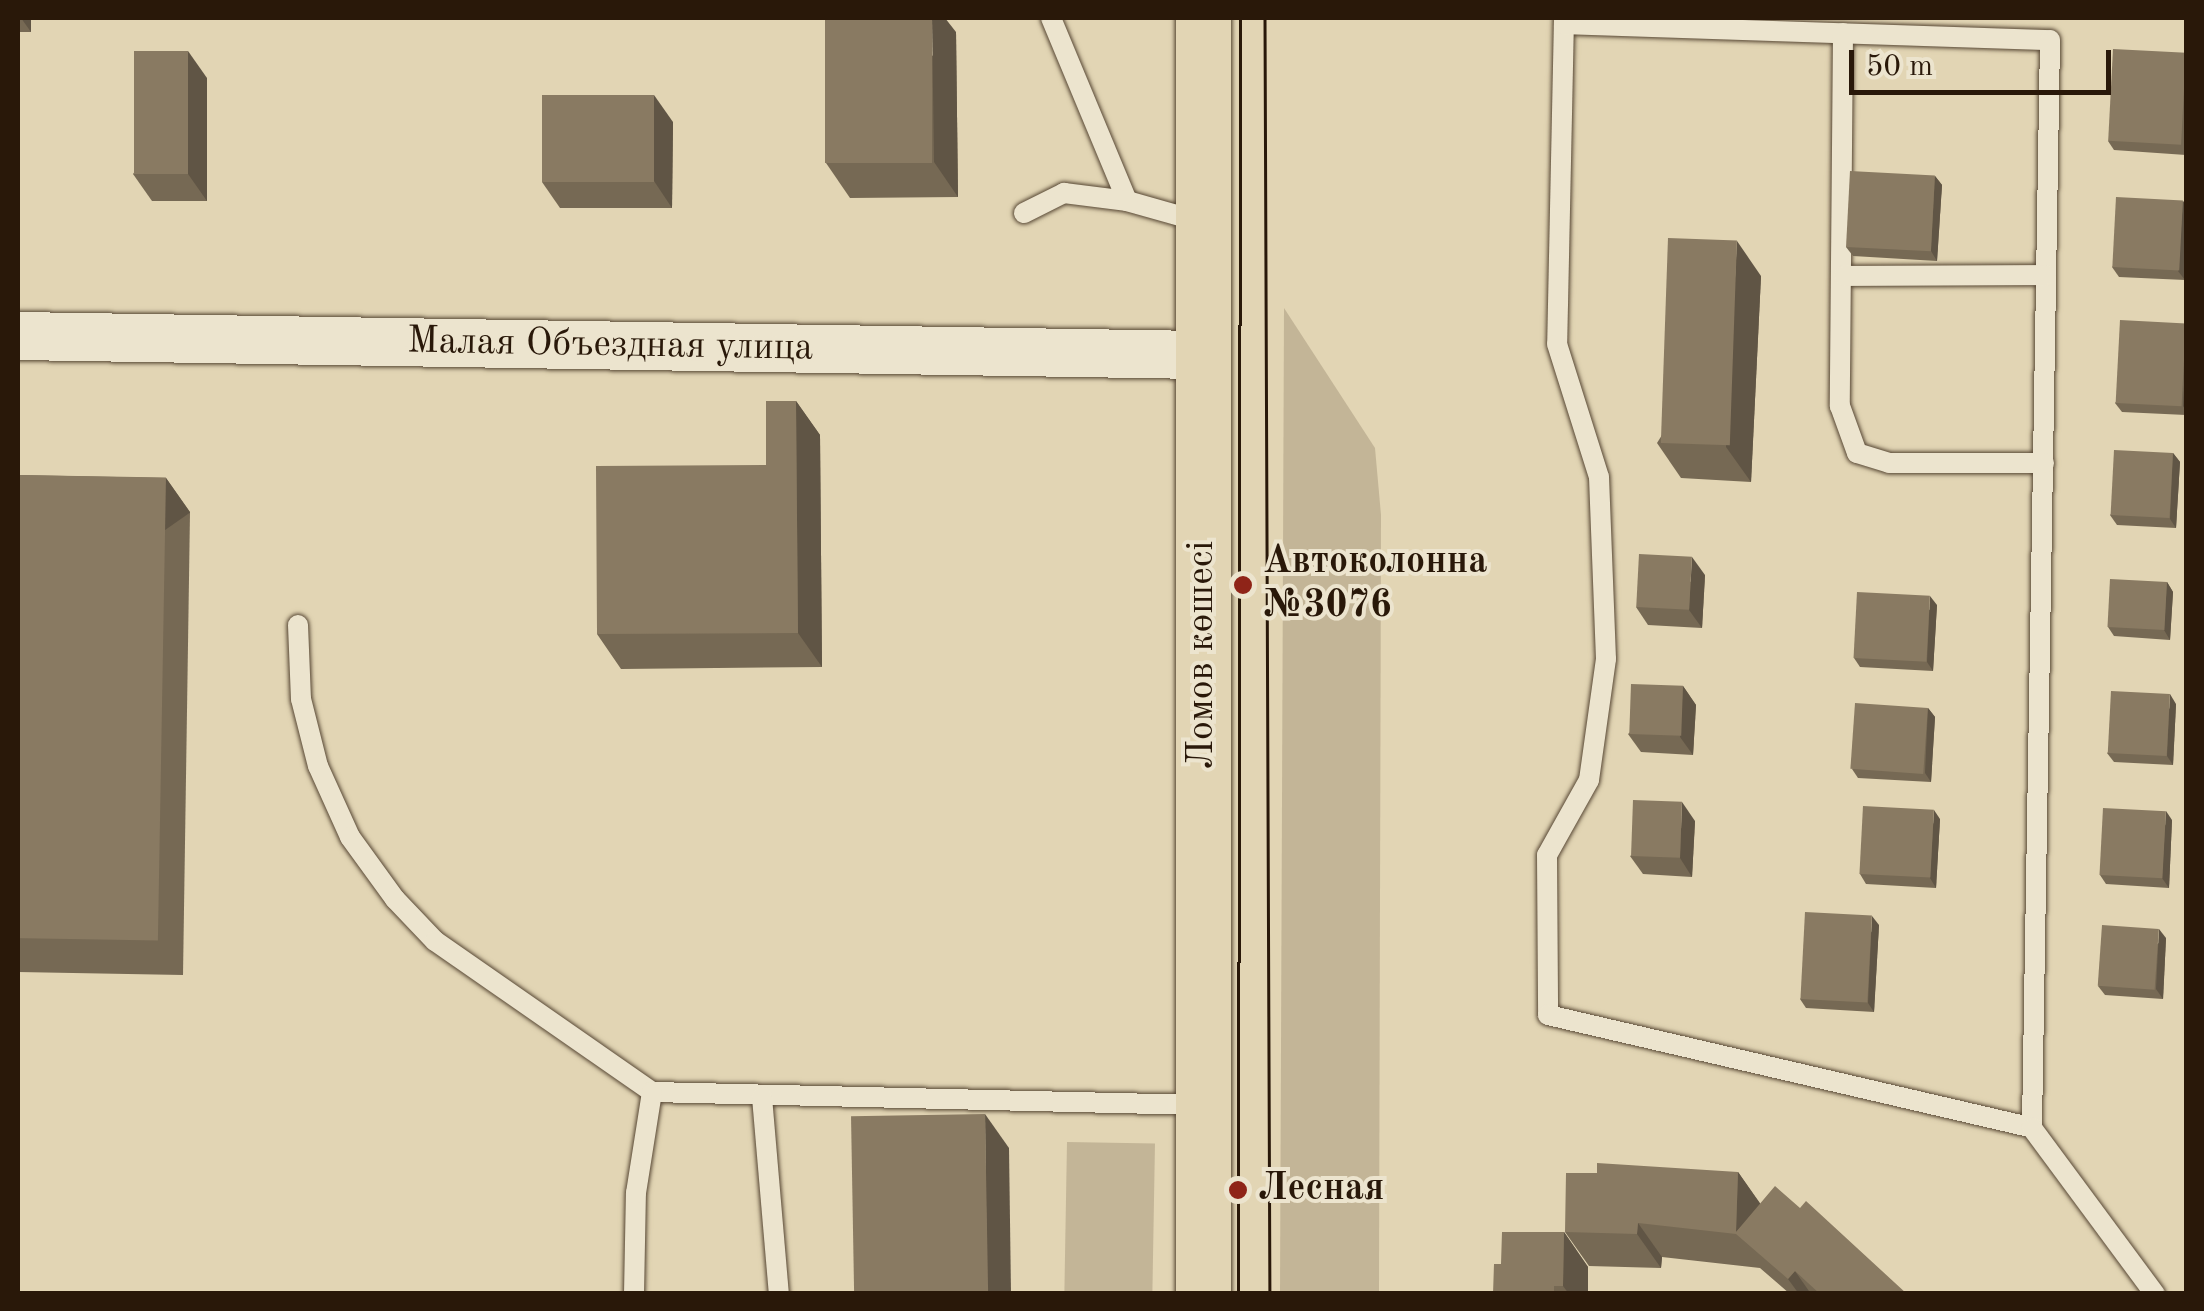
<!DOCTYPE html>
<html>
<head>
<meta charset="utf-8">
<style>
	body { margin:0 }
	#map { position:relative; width:2204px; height:1311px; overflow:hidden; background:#e2d5b4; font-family:"Old Standard TT",serif }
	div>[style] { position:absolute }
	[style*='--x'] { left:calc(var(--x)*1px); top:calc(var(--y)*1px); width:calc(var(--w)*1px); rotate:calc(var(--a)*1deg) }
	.green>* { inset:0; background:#c3b597; transform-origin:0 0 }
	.roads { filter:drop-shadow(0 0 2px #574734) drop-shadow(0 0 2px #574734) }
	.service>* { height:20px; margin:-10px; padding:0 10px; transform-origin:10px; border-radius:10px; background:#ece4ce }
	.tertiary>* { height:48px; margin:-24px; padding:0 24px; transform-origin:24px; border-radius:24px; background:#ece4ce }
	.primary>* { height:55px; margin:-27.5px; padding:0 27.5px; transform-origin:27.5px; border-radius:27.5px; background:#e2d5b4 }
	.tram>* { height:2.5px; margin:-1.25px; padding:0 1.25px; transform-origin:1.25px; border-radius:1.25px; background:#291809 }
	.wall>* { inset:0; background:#766954; transform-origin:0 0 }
	.shaded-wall>* { inset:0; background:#605545; transform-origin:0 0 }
	.building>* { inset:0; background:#897a62; transform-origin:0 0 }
	.dots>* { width:28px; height:28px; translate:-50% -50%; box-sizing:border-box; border:5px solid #ece4ce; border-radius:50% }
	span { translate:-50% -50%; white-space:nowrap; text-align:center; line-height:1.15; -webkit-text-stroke:8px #ece4ce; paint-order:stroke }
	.street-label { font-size:38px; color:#291809 }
	.poi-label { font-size:38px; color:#291809; font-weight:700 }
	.left { translate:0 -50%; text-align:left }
	.frame { position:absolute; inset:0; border:20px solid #291809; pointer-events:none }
	.scale { position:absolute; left:1849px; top:50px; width:262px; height:45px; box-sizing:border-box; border:5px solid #291809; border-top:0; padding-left:12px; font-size:30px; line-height:35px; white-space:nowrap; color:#291809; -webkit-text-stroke:8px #ece4ce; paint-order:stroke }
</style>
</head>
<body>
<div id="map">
	<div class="green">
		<div style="clip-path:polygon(1284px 308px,1375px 448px,1381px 515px,1379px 1293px,1280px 1293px)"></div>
		<div style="left:1067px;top:1142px;width:88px;height:151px;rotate:1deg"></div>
	</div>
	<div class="roads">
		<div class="service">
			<div style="--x:1051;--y:18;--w:198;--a:67.4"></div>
			<div style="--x:1127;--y:201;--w:74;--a:15.7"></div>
			<div style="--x:1564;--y:18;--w:326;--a:91.2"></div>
			<div style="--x:1557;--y:344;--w:139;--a:72.5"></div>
			<div style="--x:1599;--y:477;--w:182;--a:87.8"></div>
			<div style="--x:1606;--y:659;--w:122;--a:98"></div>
			<div style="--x:1589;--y:780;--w:86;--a:119.2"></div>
			<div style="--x:1547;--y:855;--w:160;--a:89.6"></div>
			<div style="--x:1548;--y:1015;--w:497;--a:13.1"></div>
			<div style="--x:1564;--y:24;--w:486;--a:1.9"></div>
			<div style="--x:2050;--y:40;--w:1088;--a:90.95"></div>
			<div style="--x:2032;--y:1128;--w:207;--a:53.5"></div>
			<div style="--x:1843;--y:33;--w:373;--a:90.5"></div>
			<div style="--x:1840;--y:406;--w:50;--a:70.1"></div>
			<div style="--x:1857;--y:453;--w:34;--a:17"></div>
			<div style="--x:1889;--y:463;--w:155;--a:0"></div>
			<div style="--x:1024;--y:213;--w:45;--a:-26.6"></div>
			<div style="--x:1064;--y:193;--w:64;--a:7.2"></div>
			<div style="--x:1844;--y:276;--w:202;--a:-0.3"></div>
			<div style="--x:298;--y:625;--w:74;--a:87.7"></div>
			<div style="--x:301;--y:699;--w:69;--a:75.8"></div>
			<div style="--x:318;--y:766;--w:78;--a:65.7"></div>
			<div style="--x:350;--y:837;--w:77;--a:54"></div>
			<div style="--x:395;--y:899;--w:58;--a:46.4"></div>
			<div style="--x:435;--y:941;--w:264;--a:34.8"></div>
			<div style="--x:652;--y:1092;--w:549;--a:1.36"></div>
			<div style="--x:762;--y:1097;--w:198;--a:85.1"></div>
			<div style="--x:634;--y:1294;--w:101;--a:-88.9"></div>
			<div style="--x:636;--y:1193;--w:102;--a:-81"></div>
		</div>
		<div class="tertiary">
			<div style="--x:18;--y:336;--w:1184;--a:0.92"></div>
		</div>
		<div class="primary">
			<div style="--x:1203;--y:1294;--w:1276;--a:-90"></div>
		</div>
	</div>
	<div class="tram">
		<div style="--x:1265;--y:18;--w:1276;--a:89.78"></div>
		<div style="--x:1238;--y:1294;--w:1276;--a:-89.91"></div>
	</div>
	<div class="wall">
		<div style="left:18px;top:18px;width:13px;height:14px"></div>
		<div style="clip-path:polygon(956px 32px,958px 197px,850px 198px,826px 163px)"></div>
		<div style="clip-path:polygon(2186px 53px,2186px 155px,2114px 150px,2108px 141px)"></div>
		<div style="clip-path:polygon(207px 78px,207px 201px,152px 201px,133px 174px)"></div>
		<div style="clip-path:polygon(673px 122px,672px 208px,560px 208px,542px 182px)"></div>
		<div style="clip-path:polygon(1935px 176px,1942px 185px,1937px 261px,1853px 256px,1846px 247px)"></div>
		<div style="clip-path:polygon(2183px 201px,2186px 206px,2185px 280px,2119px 277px,2112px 267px)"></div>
		<div style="clip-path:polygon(1761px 276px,1751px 482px,1681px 478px,1657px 443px)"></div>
		<div style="clip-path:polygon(2186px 324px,2186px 415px,2122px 412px,2115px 403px)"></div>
		<div style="clip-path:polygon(796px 401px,820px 435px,822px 667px,621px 669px,597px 634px,766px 465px)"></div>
		<div style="clip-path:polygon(2173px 453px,2180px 462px,2176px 528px,2117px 525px,2110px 515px)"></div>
		<div style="clip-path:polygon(18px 475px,166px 478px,190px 512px,183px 975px,18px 972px)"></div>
		<div style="clip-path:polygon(1705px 575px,1702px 628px,1648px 625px,1636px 607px)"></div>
		<div style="clip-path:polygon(2167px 582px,2173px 592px,2170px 640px,2114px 636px,2108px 627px)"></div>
		<div style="clip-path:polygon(1937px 605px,1933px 671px,1860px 667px,1854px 658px)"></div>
		<div style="clip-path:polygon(1683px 686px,1696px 705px,1693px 755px,1641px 752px,1628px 734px)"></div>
		<div style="clip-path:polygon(2176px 704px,2173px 765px,2114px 762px,2107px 753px)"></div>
		<div style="clip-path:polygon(1928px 708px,1935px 717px,1931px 782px,1858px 778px,1852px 769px)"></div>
		<div style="clip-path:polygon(1940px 819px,1936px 888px,1866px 884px,1860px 874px)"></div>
		<div style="clip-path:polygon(2172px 820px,2169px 888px,2106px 884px,2100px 875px)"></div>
		<div style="clip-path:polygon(1695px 821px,1692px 877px,1643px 874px,1630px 856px)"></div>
		<div style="clip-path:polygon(1879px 925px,1874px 1012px,1806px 1008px,1800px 999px)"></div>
		<div style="clip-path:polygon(2166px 938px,2163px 999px,2105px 995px,2098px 986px)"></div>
		<div style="clip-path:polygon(1738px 1172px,1760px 1204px,1907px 1294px,1790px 1294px,1760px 1268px,1662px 1257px,1661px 1268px,1589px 1266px,1565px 1232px,1597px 1173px)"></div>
		<div style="clip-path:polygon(1564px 1232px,1588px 1267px,1588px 1294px,1493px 1294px,1501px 1264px)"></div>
	</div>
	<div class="shaded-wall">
		<div style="clip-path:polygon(21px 18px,31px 18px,31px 32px)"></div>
		<div style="clip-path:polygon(932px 18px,945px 18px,956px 32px,958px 197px,934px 162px)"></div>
		<div style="clip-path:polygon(188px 51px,207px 78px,207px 201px,188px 174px)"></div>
		<div style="clip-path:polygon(654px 95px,673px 122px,672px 208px,654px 181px)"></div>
		<div style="clip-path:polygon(1935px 176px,1942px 185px,1937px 261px,1931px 251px)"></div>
		<div style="clip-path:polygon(2183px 201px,2186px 206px,2185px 280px,2178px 271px)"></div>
		<div style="clip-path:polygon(1737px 241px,1761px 276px,1751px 482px,1726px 447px)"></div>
		<div style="clip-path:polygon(2186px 345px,2186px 411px,2183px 406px)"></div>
		<div style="clip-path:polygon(796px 401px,820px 435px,822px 667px,798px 633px)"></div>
		<div style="clip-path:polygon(2173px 453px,2180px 462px,2176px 528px,2170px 519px)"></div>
		<div style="left:166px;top:478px;width:42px;height:462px;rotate:55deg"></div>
		<div style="clip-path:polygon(1692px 557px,1705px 575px,1702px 628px,1689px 610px)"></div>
		<div style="clip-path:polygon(2167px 582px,2173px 592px,2170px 640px,2164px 630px)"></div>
		<div style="clip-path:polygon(1930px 596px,1937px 605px,1933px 671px,1927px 662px)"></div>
		<div style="clip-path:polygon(1683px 686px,1696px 705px,1693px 755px,1680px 737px)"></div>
		<div style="clip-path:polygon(2170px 694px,2176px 704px,2173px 765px,2167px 756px)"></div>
		<div style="clip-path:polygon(1928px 708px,1935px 717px,1931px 782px,1925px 773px)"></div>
		<div style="clip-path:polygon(1682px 802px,1695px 821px,1692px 877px,1680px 858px)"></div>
		<div style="clip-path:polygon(1934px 810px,1940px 819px,1936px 888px,1930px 878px)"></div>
		<div style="clip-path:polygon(2166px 811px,2172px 820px,2169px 888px,2162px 878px)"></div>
		<div style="clip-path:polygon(1872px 916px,1879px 925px,1874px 1012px,1868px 1003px)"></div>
		<div style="clip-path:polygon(2159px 929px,2166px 938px,2163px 999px,2156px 989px)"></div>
		<div style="clip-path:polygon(985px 1114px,1009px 1148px,1011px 1294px,987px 1294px)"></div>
		<div style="clip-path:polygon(1738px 1172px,1762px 1206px,1736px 1232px)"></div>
		<div style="clip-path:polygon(1638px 1223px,1662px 1257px,1661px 1268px,1637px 1234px)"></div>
		<div style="clip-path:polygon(1564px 1232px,1588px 1267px,1588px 1294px,1569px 1294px,1563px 1286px)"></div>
		<div style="clip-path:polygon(1795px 1271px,1811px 1294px,1799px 1294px,1788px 1279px)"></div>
	</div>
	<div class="building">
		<div style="left:825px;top:18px;width:107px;height:145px"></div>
		<div style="left:2113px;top:49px;width:73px;height:92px;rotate:3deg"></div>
		<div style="left:134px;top:51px;width:54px;height:123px"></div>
		<div style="left:542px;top:95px;width:112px;height:87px"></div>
		<div style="left:1850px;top:171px;width:85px;height:76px;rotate:3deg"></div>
		<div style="left:2116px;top:197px;width:67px;height:70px;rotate:3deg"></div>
		<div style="left:1668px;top:238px;width:69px;height:205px;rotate:2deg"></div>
		<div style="left:2120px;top:320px;width:66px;height:83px;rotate:3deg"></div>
		<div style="clip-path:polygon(766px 401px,796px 401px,798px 633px,597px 634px,596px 466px,766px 465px)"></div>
		<div style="left:2114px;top:450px;width:59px;height:65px;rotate:3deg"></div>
		<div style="left:18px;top:475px;width:148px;height:463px;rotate:1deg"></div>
		<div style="left:1639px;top:554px;width:53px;height:53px;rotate:3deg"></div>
		<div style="left:2110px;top:579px;width:57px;height:48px;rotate:3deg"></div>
		<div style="left:1857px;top:592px;width:73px;height:66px;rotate:3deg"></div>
		<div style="left:1631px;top:684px;width:52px;height:50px;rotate:2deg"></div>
		<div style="left:2111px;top:691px;width:59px;height:62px;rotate:3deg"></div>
		<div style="left:1855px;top:703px;width:73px;height:66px;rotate:4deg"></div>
		<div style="left:1633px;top:800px;width:49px;height:56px;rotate:2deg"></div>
		<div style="left:1863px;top:806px;width:71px;height:68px;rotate:3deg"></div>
		<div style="left:2103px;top:808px;width:63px;height:67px;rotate:3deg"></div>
		<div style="left:1805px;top:912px;width:67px;height:87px;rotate:3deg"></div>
		<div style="left:2102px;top:925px;width:57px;height:61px;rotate:4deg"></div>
		<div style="left:985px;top:1114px;width:180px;height:134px;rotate:89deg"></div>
		<div style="clip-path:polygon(1597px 1163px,1738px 1172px,1736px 1232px,1775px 1186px,1800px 1208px,1806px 1201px,1907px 1294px,1820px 1294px,1795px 1271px,1788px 1279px,1736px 1234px,1638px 1223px,1637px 1234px,1565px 1232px,1566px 1173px,1597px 1173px)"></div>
		<div style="clip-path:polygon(1502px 1232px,1564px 1232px,1563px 1286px,1554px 1286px,1554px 1294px,1493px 1294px,1494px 1264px,1501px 1264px)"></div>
	</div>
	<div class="dots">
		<div style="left:1243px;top:585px;background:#8f2418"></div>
		<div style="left:1238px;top:1190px;background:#8f2418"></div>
	</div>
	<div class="street-label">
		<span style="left:610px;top:346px;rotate:1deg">Малая Объездная улица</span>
		<span style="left:1203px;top:655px;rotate:-90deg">Ломов көшесі</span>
	</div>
	<div class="poi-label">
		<span class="left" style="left:1263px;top:585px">Автоколонна<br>№3076</span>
		<span class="left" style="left:1258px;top:1190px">Лесная</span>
	</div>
	<div class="frame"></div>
	<div class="scale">50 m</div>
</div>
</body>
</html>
